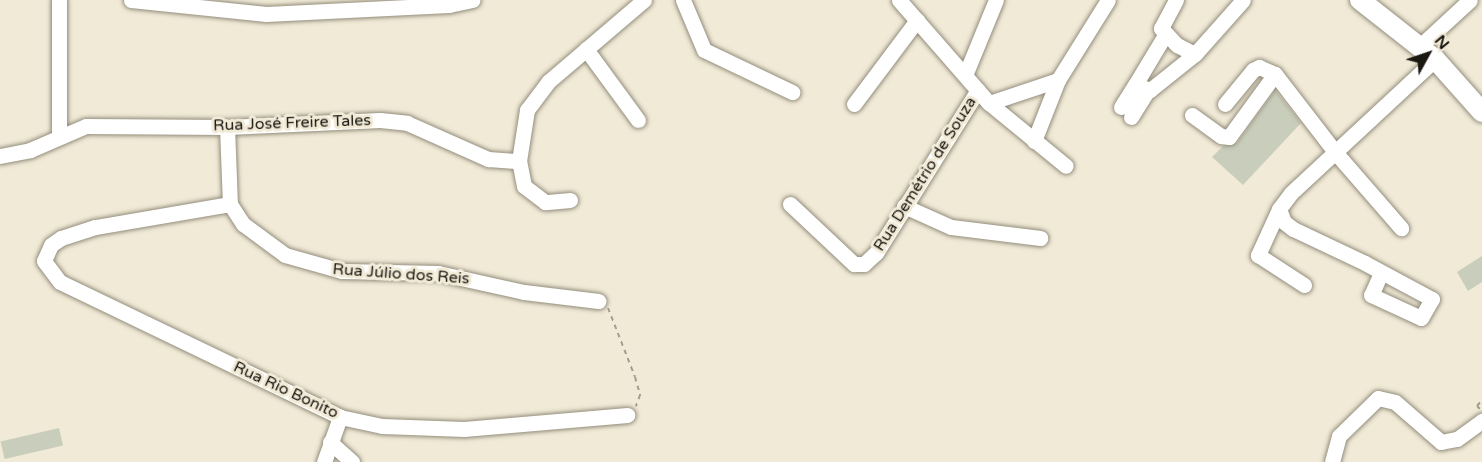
<!DOCTYPE html>
<html>
<head>
<meta charset="utf-8">
<style>
	body { margin:0 }
	#map { position:relative; width:1482px; height:462px; overflow:hidden; background:#f1ead7; font-family:"Varela Round",sans-serif }
	div>[style] { position:absolute }
	[style*='--x'] { left:calc(var(--x)*1px); top:calc(var(--y)*1px); width:calc(var(--w)*1px); rotate:calc(var(--a)*1deg) }
	.building>* { inset:0; background:#c9cebc; transform-origin:0 0 }
	.path>* { height:2px; margin-top:-1px; transform-origin:0; background:repeating-linear-gradient(90deg,#a39d8f 0 4.5px,transparent 0 9px) }
	.roads { filter:drop-shadow(0 0 2px #938d7c) drop-shadow(0 0 2px #938d7c) }
	.minor>* { height:15px; margin:-7.5px; padding:0 7.5px; transform-origin:7.5px; border-radius:7.5px; background:#fff }
	.major>* { height:20px; margin:-10px; padding:0 10px; transform-origin:10px; border-radius:10px; background:#fff }
	span { translate:-50% -50%; white-space:nowrap; text-align:center; line-height:1.15; -webkit-text-stroke:6px #f1ead7; paint-order:stroke }
	.street-label { font-size:16px; color:#1b1812 }
	.north { position:absolute; left:1398px; top:24px; width:60px; height:60px; -webkit-text-stroke:4px #f1ead7; paint-order:stroke; rotate:50deg; font-size:16px; font-weight:700; line-height:24px; text-align:center; color:#1b1812 }
	.north::after { content:''; display:block; margin:auto; width:21px; height:27px; background:#1b1812; clip-path:polygon(50% 0,100% 100%,50% 72%,0 100%) }
</style>
</head>
<body>
<div id="map">
	<div class="building">
		<div style="clip-path:polygon(1275px 90px,1301px 123px,1243px 185px,1212px 157px,1223px 146px,1237px 143px)"></div>
		<div style="clip-path:polygon(1482px 256px,1482px 282px,1468px 291px,1457px 272px)"></div>
		<div style="left:59px;top:428px;width:18px;height:60px;rotate:77deg"></div>
	</div>
	<div class="path">
		<div style="--x:608;--y:308;--w:74;--a:68.6"></div>
		<div style="--x:635;--y:377;--w:19;--a:74"></div>
		<div style="--x:640;--y:395;--w:12;--a:110"></div>
		<div style="--x:1480;--y:409;--w:4;--a:-135"></div>
		<div style="--x:1477;--y:406;--w:8;--a:-50"></div>
	</div>
	<div class="roads">
		<div class="minor">
			<div style="--x:59;--y:0;--w:135;--a:90"></div>
			<div style="--x:131;--y:0;--w:136;--a:5.9"></div>
			<div style="--x:266;--y:14;--w:183;--a:-2.8"></div>
			<div style="--x:449;--y:5;--w:24;--a:-12"></div>
			<div style="--x:683;--y:0;--w:54;--a:67.2"></div>
			<div style="--x:704;--y:50;--w:98;--a:25.5"></div>
			<div style="--x:899;--y:0;--w:137;--a:48.9"></div>
			<div style="--x:989;--y:103;--w:99;--a:39.3"></div>
			<div style="--x:1176;--y:0;--w:32;--a:118"></div>
			<div style="--x:1161;--y:28;--w:23;--a:47"></div>
			<div style="--x:1177;--y:45;--w:20;--a:27"></div>
			<div style="--x:1195;--y:54;--w:72;--a:-48.4"></div>
			<div style="--x:1165;--y:35;--w:58;--a:121"></div>
			<div style="--x:1135;--y:85;--w:16;--a:18"></div>
			<div style="--x:1150;--y:90;--w:58;--a:-38.7"></div>
			<div style="--x:1419;--y:47;--w:69;--a:-42.7"></div>
			<div style="--x:586;--y:49;--w:88;--a:53.8"></div>
			<div style="--x:966;--y:73;--w:79;--a:-67.7"></div>
			<div style="--x:989;--y:103;--w:73;--a:-18.4"></div>
			<div style="--x:854;--y:104;--w:105;--a:-53.1"></div>
			<div style="--x:1225;--y:104;--w:44;--a:-50.5"></div>
			<div style="--x:1253;--y:70;--w:7;--a:-27"></div>
			<div style="--x:1259;--y:67;--w:17;--a:24"></div>
			<div style="--x:1275;--y:74;--w:98;--a:52.4"></div>
			<div style="--x:1335;--y:152;--w:101;--a:49"></div>
			<div style="--x:1121;--y:107;--w:26;--a:-58"></div>
			<div style="--x:1192;--y:115;--w:36;--a:36"></div>
			<div style="--x:1221;--y:136;--w:8;--a:7"></div>
			<div style="--x:1229;--y:137;--w:78;--a:-53.9"></div>
			<div style="--x:1131;--y:117;--w:31;--a:-58"></div>
			<div style="--x:227;--y:127;--w:77;--a:87.8"></div>
			<div style="--x:230;--y:204;--w:24;--a:57"></div>
			<div style="--x:243;--y:224;--w:52;--a:36.4"></div>
			<div style="--x:285;--y:255;--w:59;--a:15.7"></div>
			<div style="--x:342;--y:271;--w:96;--a:1.2"></div>
			<div style="--x:438;--y:273;--w:88;--a:12.5"></div>
			<div style="--x:524;--y:292;--w:75;--a:6.9"></div>
			<div style="--x:1034;--y:141;--w:66;--a:-68.5"></div>
			<div style="--x:1058;--y:80;--w:94;--a:-58"></div>
			<div style="--x:0;--y:156;--w:31;--a:-11"></div>
			<div style="--x:30;--y:150;--w:61;--a:-23.2"></div>
			<div style="--x:86;--y:126;--w:141;--a:0.4"></div>
			<div style="--x:227;--y:127;--w:153;--a:-2.6"></div>
			<div style="--x:380;--y:120;--w:27;--a:6"></div>
			<div style="--x:407;--y:123;--w:89;--a:24"></div>
			<div style="--x:488;--y:159;--w:31;--a:4"></div>
			<div style="--x:570;--y:200;--w:25;--a:175"></div>
			<div style="--x:545;--y:202;--w:26;--a:-143"></div>
			<div style="--x:524;--y:186;--w:25;--a:-101"></div>
			<div style="--x:519;--y:161;--w:52;--a:-81.1"></div>
			<div style="--x:527;--y:110;--w:36;--a:-53"></div>
			<div style="--x:549;--y:81;--w:125;--a:-40.5"></div>
			<div style="--x:230;--y:204;--w:137;--a:170.3"></div>
			<div style="--x:95;--y:227;--w:36;--a:162"></div>
			<div style="--x:61;--y:238;--w:12;--a:145"></div>
			<div style="--x:51;--y:245;--w:17;--a:114"></div>
			<div style="--x:44;--y:261;--w:26;--a:53"></div>
			<div style="--x:60;--y:282;--w:311;--a:25.7"></div>
			<div style="--x:340;--y:417;--w:43;--a:12.1"></div>
			<div style="--x:382;--y:426;--w:82;--a:2.1"></div>
			<div style="--x:464;--y:429;--w:164;--a:-4.9"></div>
			<div style="--x:790;--y:204;--w:88;--a:43.2"></div>
			<div style="--x:854;--y:264;--w:10;--a:0"></div>
			<div style="--x:864;--y:264;--w:16;--a:-43"></div>
			<div style="--x:876;--y:253;--w:192;--a:-58"></div>
			<div style="--x:904;--y:206;--w:51;--a:24.1"></div>
			<div style="--x:951;--y:227;--w:90;--a:7"></div>
			<div style="--x:1279;--y:209;--w:51;--a:114.5"></div>
			<div style="--x:1258;--y:255;--w:55;--a:33.1"></div>
			<div style="--x:1381;--y:273;--w:24;--a:114"></div>
			<div style="--x:1371;--y:295;--w:55;--a:24.7"></div>
			<div style="--x:1421;--y:318;--w:22;--a:-60"></div>
			<div style="--x:1432;--y:299;--w:76;--a:-151.8"></div>
			<div style="--x:1365;--y:263;--w:80;--a:-154.7"></div>
			<div style="--x:1293;--y:229;--w:11;--a:-142"></div>
			<div style="--x:1284;--y:222;--w:14;--a:-111"></div>
			<div style="--x:1279;--y:209;--w:20;--a:-53"></div>
			<div style="--x:1291;--y:193;--w:197;--a:-42.9"></div>
			<div style="--x:330;--y:442;--w:30;--a:42"></div>
			<div style="--x:324;--y:462;--w:48;--a:-70.4"></div>
			<div style="--x:1332;--y:462;--w:27;--a:-75"></div>
			<div style="--x:1339;--y:436;--w:54;--a:-44.3"></div>
			<div style="--x:1378;--y:398;--w:17;--a:13"></div>
			<div style="--x:1395;--y:402;--w:61;--a:41"></div>
			<div style="--x:1441;--y:442;--w:16;--a:-11"></div>
			<div style="--x:1457;--y:439;--w:31;--a:-36"></div>
		</div>
		<div class="major">
			<div style="--x:1360;--y:0;--w:95;--a:38.2"></div>
			<div style="--x:1435;--y:59;--w:71;--a:48.4"></div>
		</div>
	</div>
	<div class="street-label">
		<span style="left:292px;top:123px;rotate:-2deg">Rua José Freire Tales</span>
		<span style="left:925px;top:174px;rotate:-58deg">Rua Demétrio de Souza</span>
		<span style="left:401px;top:274px;rotate:4deg">Rua Júlio dos Reis</span>
		<span style="left:286px;top:390px;rotate:25deg">Rua Rio Bonito</span>
	</div>
	<div class="north">N</div>
</div>
</body>
</html>
